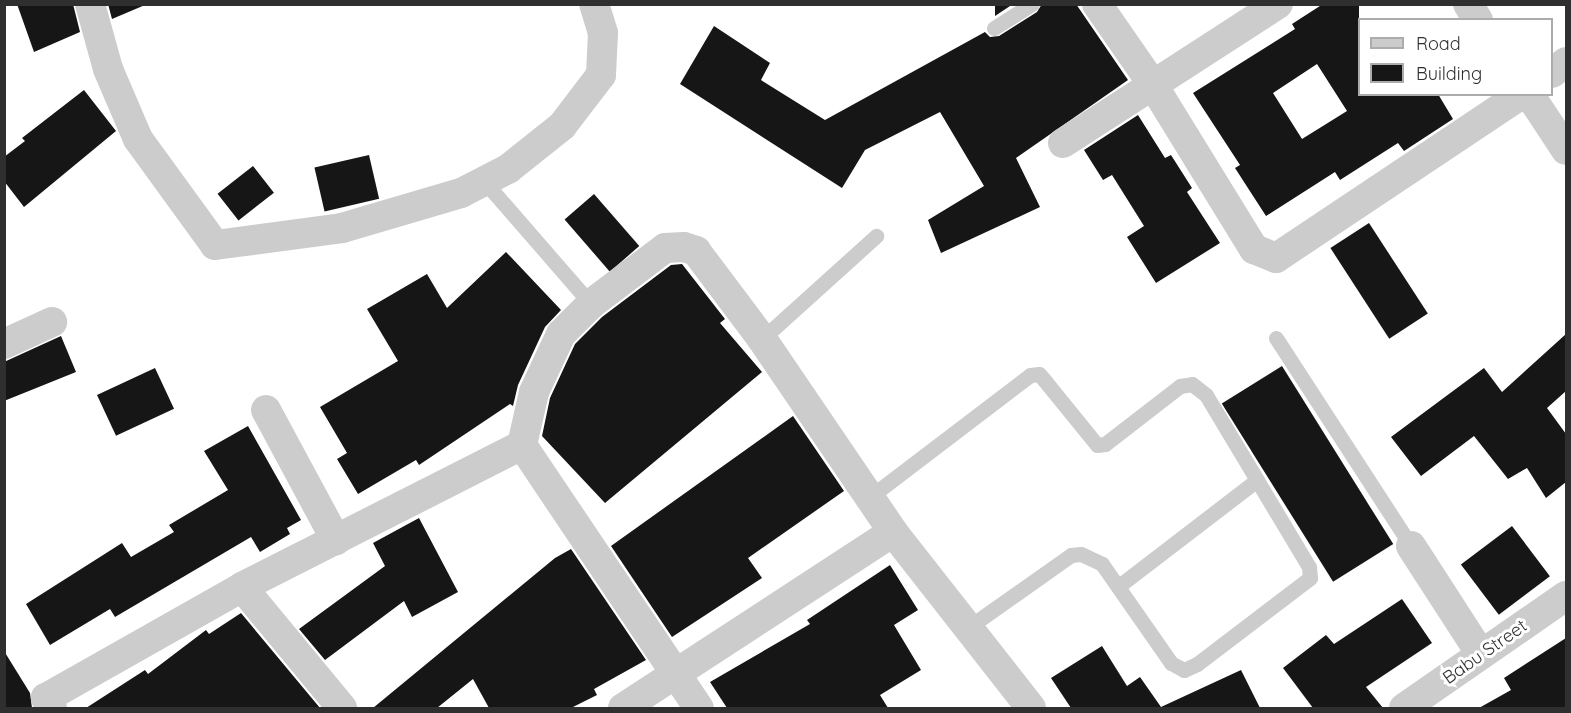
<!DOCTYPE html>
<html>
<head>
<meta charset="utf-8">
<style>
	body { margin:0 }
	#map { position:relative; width:1571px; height:713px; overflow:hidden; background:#fff; font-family:Quicksand,sans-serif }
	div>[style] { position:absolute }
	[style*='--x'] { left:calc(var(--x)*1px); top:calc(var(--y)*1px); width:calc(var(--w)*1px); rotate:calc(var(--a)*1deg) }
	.building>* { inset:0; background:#161616; transform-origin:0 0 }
	.service>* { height:15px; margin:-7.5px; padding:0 7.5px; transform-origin:7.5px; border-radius:7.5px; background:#ccc }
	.minor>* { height:30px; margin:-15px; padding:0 15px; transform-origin:15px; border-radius:15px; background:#ccc }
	span { translate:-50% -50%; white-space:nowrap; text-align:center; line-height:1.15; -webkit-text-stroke:6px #fff; paint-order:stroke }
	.street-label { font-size:18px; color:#2f2f2f }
	.frame { position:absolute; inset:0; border:6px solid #2f2f2f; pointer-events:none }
	.legend { position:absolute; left:1358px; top:18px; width:195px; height:78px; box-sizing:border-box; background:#fff; border:2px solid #acacac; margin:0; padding:8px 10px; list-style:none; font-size:18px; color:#2f2f2f }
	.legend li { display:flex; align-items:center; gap:12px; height:30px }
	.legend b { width:30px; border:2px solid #acacac }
</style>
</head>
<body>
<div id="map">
	<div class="building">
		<div style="clip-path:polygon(17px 4px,73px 4px,80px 32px,34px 52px)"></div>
		<div style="clip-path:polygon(108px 4px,145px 4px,145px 5px,112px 19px)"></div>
		<div style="clip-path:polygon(995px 4px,1013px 4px,995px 16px)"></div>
		<div style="clip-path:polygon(1042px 4px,1076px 4px,1128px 80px,1016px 158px,1040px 207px,941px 253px,928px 220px,984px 186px,940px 112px,865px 150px,842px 188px,680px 84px,714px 26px,770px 63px,761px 80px,825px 120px,985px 32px,990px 37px,999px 36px,1037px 12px)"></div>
		<div style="clip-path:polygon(evenodd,1323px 4px,1359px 4px,1359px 94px,1438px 94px,1453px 119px,1404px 151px,1398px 143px,1340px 180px,1335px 172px,1266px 216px,1235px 168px,1240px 165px,1193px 93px,1295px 29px,1292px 24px,1323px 4px,1317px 64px,1347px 111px,1302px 139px,1273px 93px,1317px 64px)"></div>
		<div style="clip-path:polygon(84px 90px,116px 131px,24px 207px,4px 181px,4px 157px,25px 141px,22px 138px)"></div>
		<div style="clip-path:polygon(1138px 115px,1165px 158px,1171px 155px,1192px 188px,1187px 192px,1220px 243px,1156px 283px,1127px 237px,1144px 226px,1112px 175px,1103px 180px,1084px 150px)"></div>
		<div style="left:369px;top:155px;width:45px;height:56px;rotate:77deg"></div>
		<div style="left:253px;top:166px;width:34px;height:45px;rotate:52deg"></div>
		<div style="left:594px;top:194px;width:69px;height:39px;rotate:49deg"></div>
		<div style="left:1369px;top:223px;width:108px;height:46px;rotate:57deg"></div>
		<div style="clip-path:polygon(506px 252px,561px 310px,545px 327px,518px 385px,513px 406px,510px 404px,419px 465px,416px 460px,358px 494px,337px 459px,347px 453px,320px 407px,398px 361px,367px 309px,427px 274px,447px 308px)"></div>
		<div style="clip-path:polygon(682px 264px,725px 319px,720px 323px,762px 372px,605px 503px,542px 436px,550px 398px,575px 344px,602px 317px,671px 265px)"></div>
		<div style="clip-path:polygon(1566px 334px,1566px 391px,1547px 408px,1566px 434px,1566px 482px,1546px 498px,1527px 468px,1508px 479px,1474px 436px,1421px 476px,1391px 437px,1484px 368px,1502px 392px)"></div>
		<div style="clip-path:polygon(61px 336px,76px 372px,4px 401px,4px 362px)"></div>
		<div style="left:1282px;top:366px;width:210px;height:71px;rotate:58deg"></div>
		<div style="left:155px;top:368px;width:45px;height:64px;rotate:65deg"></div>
		<div style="clip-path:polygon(793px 416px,844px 491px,748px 558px,762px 578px,672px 637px,611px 546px)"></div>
		<div style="clip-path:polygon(248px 426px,301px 520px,287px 528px,290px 534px,260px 552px,251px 537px,115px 617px,110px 609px,50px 645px,26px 604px,122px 543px,131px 557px,174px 532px,169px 525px,228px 490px,204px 451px)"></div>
		<div style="clip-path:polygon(419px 518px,458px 592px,412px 617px,404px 601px,325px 660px,299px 629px,385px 566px,373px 543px)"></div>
		<div style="left:1512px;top:526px;width:63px;height:64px;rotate:53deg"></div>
		<div style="clip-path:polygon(571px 549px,646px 660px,594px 689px,597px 695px,571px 708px,489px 708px,473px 679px,437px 708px,373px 708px,555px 558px)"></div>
		<div style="clip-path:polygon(890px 565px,918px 610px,894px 625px,921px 670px,880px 695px,888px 708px,727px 708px,710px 682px,810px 624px,807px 620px)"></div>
		<div style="clip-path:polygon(1402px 599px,1432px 643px,1366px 687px,1383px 708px,1313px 708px,1283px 668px,1326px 635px,1334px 644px)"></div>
		<div style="clip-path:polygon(241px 613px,320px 708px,86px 708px,145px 670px,148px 674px,206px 630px,209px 634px)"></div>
		<div style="clip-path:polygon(1566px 638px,1566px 708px,1479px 708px,1511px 690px,1504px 678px)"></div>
		<div style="clip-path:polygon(1102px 646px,1127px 686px,1140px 677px,1161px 707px,1241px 670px,1260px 708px,1071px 708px,1051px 678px)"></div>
		<div style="clip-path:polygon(4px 651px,30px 693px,32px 708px,4px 708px)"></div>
	</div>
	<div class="service">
		<div style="--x:994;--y:28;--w:45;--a:-32.3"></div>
		<div style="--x:484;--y:181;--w:163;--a:49"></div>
		<div style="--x:1276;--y:338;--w:248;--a:57"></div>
		<div style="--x:762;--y:339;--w:154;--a:-42.1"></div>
		<div style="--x:870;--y:497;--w:201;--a:-37.3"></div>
		<div style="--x:1030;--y:375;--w:9;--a:-6"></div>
		<div style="--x:1039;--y:374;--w:9;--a:49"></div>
		<div style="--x:1045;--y:381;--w:82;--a:50.9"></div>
		<div style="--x:1097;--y:445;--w:8;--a:-7"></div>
		<div style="--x:1105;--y:444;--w:95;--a:-37.7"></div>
		<div style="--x:1180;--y:386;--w:12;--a:-9"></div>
		<div style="--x:1192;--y:384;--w:18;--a:38"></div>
		<div style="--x:1206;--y:395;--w:99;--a:59"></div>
		<div style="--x:1257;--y:480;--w:174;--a:142.5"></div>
		<div style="--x:969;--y:627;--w:125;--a:-35.2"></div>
		<div style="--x:1071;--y:555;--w:10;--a:-6"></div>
		<div style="--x:1081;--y:554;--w:23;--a:25"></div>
		<div style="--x:1102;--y:564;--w:121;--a:55.1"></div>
		<div style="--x:1171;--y:663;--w:15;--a:28"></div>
		<div style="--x:1184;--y:670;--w:14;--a:-25"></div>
		<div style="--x:1197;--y:664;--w:142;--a:-37.3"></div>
		<div style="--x:1310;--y:578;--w:11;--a:-95"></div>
		<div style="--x:1309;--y:567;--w:101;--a:-120.9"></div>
	</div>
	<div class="minor">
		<div style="--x:90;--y:4;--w:67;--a:74.5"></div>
		<div style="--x:108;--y:69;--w:76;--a:66.8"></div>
		<div style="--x:138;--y:139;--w:131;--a:54"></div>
		<div style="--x:215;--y:245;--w:128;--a:-7.6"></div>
		<div style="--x:342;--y:228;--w:124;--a:-16.4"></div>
		<div style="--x:461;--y:193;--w:53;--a:-27.1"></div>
		<div style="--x:508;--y:169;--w:69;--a:-38.5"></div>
		<div style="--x:562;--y:126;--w:64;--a:-52.6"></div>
		<div style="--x:601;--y:75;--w:42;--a:-87.3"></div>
		<div style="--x:603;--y:33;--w:30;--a:-107"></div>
		<div style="--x:1097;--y:4;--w:98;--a:55.3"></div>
		<div style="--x:1153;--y:85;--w:193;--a:58.4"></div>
		<div style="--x:1254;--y:249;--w:24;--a:22"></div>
		<div style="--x:1276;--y:258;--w:296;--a:-33.7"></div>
		<div style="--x:1468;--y:4;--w:19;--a:58"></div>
		<div style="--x:1552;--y:73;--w:18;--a:-38"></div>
		<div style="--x:1529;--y:94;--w:67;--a:56.5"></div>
		<div style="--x:1063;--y:143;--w:256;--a:-32.9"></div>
		<div style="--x:4;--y:344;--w:53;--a:-24.6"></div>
		<div style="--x:266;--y:410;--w:148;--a:61.7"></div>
		<div style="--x:522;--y:445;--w:54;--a:-77.2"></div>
		<div style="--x:534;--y:392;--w:64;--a:-65"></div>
		<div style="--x:561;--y:334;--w:42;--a:-45"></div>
		<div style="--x:591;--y:304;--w:93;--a:-37.1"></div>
		<div style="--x:665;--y:248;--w:19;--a:-3"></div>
		<div style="--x:684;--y:247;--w:13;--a:18"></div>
		<div style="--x:696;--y:251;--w:110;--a:53.1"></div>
		<div style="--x:762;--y:339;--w:233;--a:55.8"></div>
		<div style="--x:893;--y:532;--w:224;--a:51.9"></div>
		<div style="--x:1411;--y:546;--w:129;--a:57.1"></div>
		<div style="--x:242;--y:587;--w:157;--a:50.4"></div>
		<div style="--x:52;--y:708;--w:12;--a:-121"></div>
		<div style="--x:46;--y:698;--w:225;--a:-29.5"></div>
		<div style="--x:242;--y:587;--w:314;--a:-26.9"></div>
		<div style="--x:522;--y:445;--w:317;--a:56.1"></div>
		<div style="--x:623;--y:708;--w:322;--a:-33.1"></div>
		<div style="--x:1404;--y:708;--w:197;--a:-34.7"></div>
	</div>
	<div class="street-label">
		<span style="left:1485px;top:652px;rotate:-35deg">Babu Street</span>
	</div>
	<div class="frame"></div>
	<ul class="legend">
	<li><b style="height:8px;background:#ccc"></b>Road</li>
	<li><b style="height:16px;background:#161616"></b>Building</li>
	</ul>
</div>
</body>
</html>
